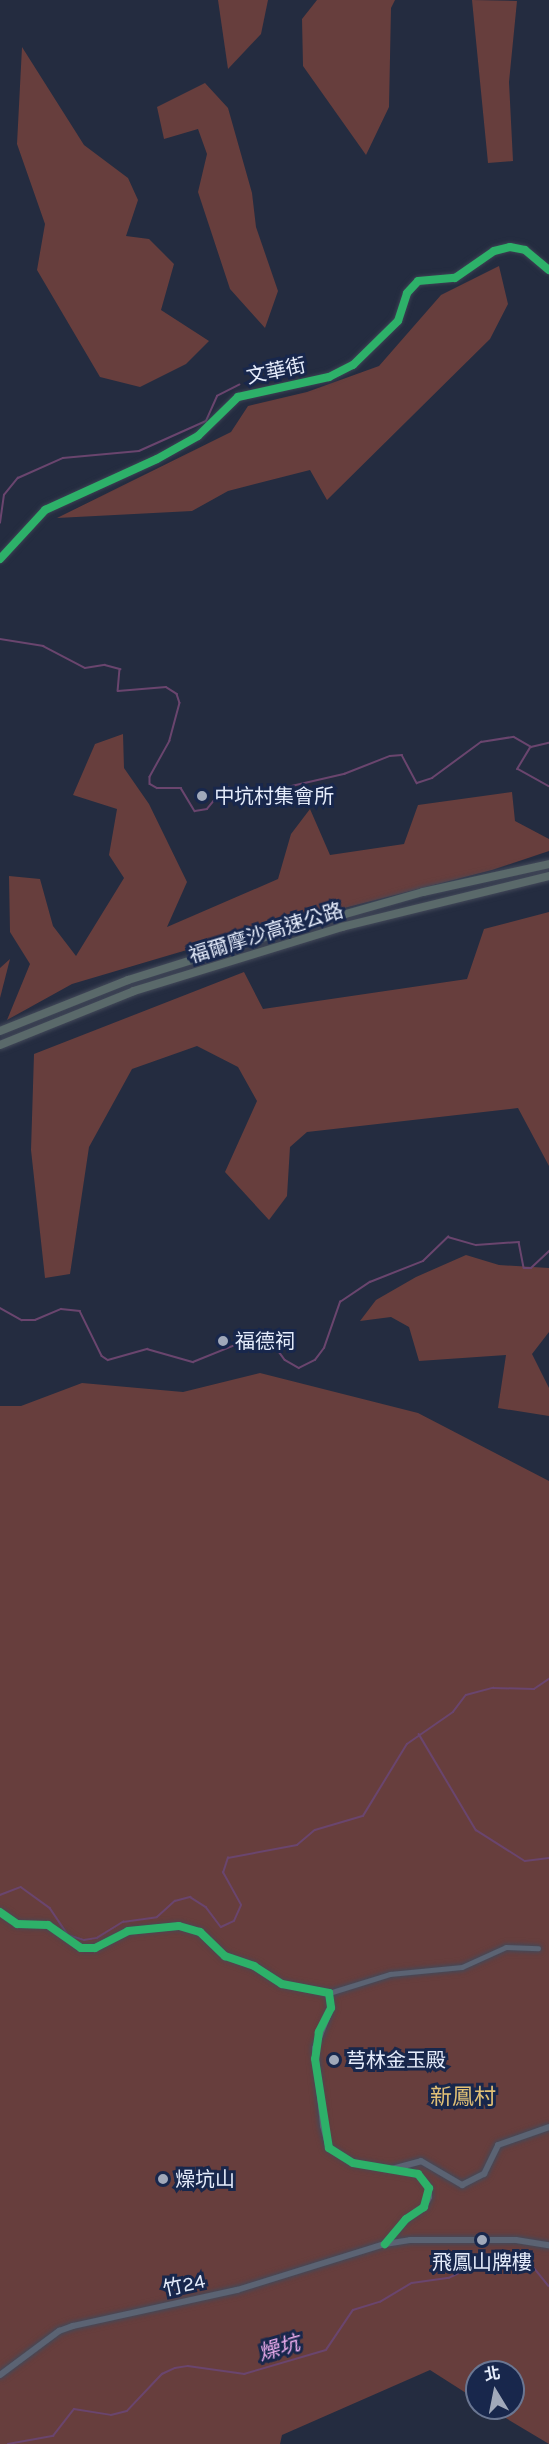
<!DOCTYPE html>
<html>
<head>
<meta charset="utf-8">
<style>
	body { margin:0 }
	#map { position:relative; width:549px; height:2444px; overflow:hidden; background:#242c40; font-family:Karla,"Noto Sans TC",sans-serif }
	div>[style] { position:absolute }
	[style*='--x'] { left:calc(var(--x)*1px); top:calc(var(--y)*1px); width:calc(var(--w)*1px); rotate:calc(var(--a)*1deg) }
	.green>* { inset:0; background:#673e3d }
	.stream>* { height:1.5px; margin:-0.75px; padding:0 0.75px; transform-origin:0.75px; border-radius:0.75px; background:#6a456e }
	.roads { filter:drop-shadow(0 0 2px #434959) drop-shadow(0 0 2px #434959) }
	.minor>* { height:4.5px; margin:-2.25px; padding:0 2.25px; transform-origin:2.25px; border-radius:2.25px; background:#5b6373 }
	.tertiary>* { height:6px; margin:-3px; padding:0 3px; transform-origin:3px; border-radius:3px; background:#5b6373 }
	.motorway>* { height:8px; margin:-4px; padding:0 4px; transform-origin:4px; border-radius:4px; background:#5a696a }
	.cycleway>* { height:8px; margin:-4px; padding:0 4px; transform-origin:4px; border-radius:4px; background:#2db169 }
	.dots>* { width:16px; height:16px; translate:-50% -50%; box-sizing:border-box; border:3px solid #18274c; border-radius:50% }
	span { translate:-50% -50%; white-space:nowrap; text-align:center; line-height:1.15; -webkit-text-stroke:6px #18274c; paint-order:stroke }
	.street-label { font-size:20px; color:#e5ecfb }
	.poi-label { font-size:20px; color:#e5ecfb }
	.left { translate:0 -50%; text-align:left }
	.water-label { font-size:21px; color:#ebaced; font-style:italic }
	.quarter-label { font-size:22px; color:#e1c076 }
	.north { position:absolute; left:465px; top:2360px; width:60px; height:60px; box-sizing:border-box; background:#18274c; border:2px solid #6a7692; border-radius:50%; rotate:350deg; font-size:16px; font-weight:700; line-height:24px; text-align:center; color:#e5ecfb }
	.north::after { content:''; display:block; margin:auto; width:21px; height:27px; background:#a1a9ba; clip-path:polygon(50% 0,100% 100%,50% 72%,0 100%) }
</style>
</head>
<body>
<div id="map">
	<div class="green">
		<div style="clip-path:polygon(218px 0,268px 0,261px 34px,228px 69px)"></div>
		<div style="clip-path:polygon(317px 0,395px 0,391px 8px,389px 107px,366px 155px,303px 66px,302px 19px)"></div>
		<div style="clip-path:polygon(472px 0,517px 1px,509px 82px,513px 161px,488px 163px)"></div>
		<div style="clip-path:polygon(22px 47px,84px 145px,128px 178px,138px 200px,126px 236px,149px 239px,174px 264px,161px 310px,209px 341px,186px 364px,140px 387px,100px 377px,37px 270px,45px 224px,17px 144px)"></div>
		<div style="clip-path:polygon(205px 83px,228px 108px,252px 193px,256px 227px,278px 291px,265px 328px,230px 289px,198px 192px,207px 154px,198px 129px,164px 139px,157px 107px)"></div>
		<div style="clip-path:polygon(499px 266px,508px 304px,490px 339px,327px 500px,310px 470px,228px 491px,192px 511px,57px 518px,231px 432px,248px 406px,307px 392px,379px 366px,441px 295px)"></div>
		<div style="clip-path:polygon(123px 734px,124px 768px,149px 804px,187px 882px,167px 927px,278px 879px,291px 834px,310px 809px,330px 855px,404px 844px,418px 805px,512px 792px,515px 821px,549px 839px,549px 851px,492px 870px,224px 939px,72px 984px,7px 1020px,30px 964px,10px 932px,9px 876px,40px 879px,53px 926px,76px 956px,124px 878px,109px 855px,117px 809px,73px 795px,95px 744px)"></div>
		<div style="clip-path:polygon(549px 912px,549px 1166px,518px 1108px,307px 1132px,290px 1147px,287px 1196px,269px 1220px,225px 1172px,257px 1101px,238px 1067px,197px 1046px,132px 1069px,89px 1147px,70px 1274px,45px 1278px,31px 1150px,34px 1054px,244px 972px,263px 1009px,467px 979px,484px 929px)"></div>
		<div style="clip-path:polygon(10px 959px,0 998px,0 968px)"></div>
		<div style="clip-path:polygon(466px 1255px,499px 1265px,549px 1268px,549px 1332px,532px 1354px,549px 1388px,549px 1416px,498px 1408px,506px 1355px,419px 1361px,409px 1327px,391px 1317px,360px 1321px,376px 1300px,416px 1277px)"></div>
		<div style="clip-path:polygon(260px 1373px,418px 1413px,549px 1481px,549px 2444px,489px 2408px,513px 2408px,513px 2372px,477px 2372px,477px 2400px,430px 2370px,282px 2435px,280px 2444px,0 2444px,0 1406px,21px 1406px,82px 1383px,183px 1392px)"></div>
	</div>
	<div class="stream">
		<div style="--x:0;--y:523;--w:28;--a:-82"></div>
		<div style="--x:4;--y:495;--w:22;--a:-51"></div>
		<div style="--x:18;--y:478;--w:49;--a:-24"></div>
		<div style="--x:63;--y:458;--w:76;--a:-5.3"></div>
		<div style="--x:139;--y:451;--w:73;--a:-24.1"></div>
		<div style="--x:206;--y:421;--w:27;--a:-66"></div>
		<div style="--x:217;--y:396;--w:25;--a:-27"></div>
		<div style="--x:0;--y:639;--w:44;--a:9.2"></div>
		<div style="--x:43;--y:646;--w:47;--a:27.6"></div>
		<div style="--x:85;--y:668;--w:20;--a:-9"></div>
		<div style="--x:105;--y:665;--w:16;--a:15"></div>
		<div style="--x:120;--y:669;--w:22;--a:95"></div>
		<div style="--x:118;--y:691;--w:48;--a:-4.8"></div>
		<div style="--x:166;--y:687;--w:13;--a:32"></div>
		<div style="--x:177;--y:694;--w:9;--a:72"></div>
		<div style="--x:180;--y:703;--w:39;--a:105"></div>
		<div style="--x:170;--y:741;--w:41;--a:119.1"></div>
		<div style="--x:150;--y:777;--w:7;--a:90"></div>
		<div style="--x:150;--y:784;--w:8;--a:30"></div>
		<div style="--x:157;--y:788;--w:24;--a:0"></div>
		<div style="--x:181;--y:788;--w:27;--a:59"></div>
		<div style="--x:195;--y:811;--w:12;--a:-9"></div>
		<div style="--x:207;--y:809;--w:28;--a:-51"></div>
		<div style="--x:225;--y:787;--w:31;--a:9"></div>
		<div style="--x:256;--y:792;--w:27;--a:-8"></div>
		<div style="--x:283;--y:788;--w:63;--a:-12.9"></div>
		<div style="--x:344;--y:774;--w:49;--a:-21.4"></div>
		<div style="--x:390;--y:756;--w:12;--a:-5"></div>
		<div style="--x:402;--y:755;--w:32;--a:62"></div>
		<div style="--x:417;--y:783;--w:16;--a:-18"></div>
		<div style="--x:432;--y:778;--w:61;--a:-36.3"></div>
		<div style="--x:481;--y:742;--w:33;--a:-9"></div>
		<div style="--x:514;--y:737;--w:20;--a:30"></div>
		<div style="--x:531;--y:747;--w:26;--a:121"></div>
		<div style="--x:518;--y:769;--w:35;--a:29"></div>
		<div style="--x:531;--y:747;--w:18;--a:-13"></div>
		<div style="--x:0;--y:1308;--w:25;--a:29"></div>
		<div style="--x:22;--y:1320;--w:13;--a:0"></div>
		<div style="--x:35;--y:1320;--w:28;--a:-23"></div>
		<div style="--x:61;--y:1309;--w:19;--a:6"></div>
		<div style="--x:80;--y:1311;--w:50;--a:63.9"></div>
		<div style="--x:102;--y:1356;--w:7;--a:34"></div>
		<div style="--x:108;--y:1360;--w:41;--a:-15.8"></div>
		<div style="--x:147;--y:1349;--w:48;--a:15.8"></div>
		<div style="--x:193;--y:1362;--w:56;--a:-22"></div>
		<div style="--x:245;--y:1341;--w:27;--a:2"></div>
		<div style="--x:272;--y:1342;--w:22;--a:54"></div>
		<div style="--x:285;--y:1360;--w:16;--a:30"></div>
		<div style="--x:299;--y:1368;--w:18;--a:-27"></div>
		<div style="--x:315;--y:1360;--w:15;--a:-53"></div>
		<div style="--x:324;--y:1348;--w:49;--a:-70.8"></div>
		<div style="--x:340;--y:1302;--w:36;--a:-34"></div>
		<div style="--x:370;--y:1282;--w:57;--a:-21.6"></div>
		<div style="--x:423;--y:1261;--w:35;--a:-44"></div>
		<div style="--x:448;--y:1237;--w:29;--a:16"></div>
		<div style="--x:476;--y:1245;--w:43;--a:-4"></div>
		<div style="--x:519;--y:1242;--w:26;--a:79"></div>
		<div style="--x:524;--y:1268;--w:7;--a:0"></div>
		<div style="--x:531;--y:1268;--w:25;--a:-43"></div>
		<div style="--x:419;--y:1734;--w:112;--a:59.3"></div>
		<div style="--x:476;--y:1830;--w:58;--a:32.3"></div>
		<div style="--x:525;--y:1861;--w:24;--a:-7"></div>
		<div style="--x:0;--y:1895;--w:22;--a:-21"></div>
		<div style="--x:21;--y:1887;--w:36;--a:36"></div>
		<div style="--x:50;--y:1908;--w:32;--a:56"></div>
		<div style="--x:68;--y:1935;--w:17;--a:17"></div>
		<div style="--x:84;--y:1940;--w:13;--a:-9"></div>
		<div style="--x:97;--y:1938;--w:31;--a:-32"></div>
		<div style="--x:123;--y:1922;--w:34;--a:-8"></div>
		<div style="--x:157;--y:1917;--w:24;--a:-42"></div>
		<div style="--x:175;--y:1901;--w:16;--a:-15"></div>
		<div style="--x:190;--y:1897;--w:19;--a:32"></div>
		<div style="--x:206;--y:1907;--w:25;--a:53"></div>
		<div style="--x:221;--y:1927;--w:14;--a:-25"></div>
		<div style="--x:234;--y:1921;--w:17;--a:-66"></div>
		<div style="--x:241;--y:1905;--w:37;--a:-119"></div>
		<div style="--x:223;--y:1873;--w:16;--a:-72"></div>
		<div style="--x:228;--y:1858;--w:70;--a:-10.7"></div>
		<div style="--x:297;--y:1845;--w:23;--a:-40"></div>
		<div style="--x:315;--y:1830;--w:50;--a:-16.3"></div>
		<div style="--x:363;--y:1816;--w:84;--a:-58.6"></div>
		<div style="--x:407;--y:1744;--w:56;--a:-34.8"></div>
		<div style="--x:453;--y:1712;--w:21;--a:-53"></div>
		<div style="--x:466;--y:1695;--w:28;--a:-15"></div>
		<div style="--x:493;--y:1688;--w:41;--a:1.4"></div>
		<div style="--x:534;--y:1689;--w:18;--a:-34"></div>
		<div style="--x:8;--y:2444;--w:46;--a:-10.1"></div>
		<div style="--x:53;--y:2436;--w:34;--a:-52"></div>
		<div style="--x:74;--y:2409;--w:37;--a:9"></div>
		<div style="--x:111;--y:2415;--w:16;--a:-14"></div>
		<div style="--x:127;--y:2411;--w:51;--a:-46.6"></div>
		<div style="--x:162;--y:2374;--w:14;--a:-25"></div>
		<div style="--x:175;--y:2368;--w:13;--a:-9"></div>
		<div style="--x:188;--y:2366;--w:57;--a:8.1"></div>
		<div style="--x:244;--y:2374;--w:85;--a:-16.3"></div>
		<div style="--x:326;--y:2350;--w:48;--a:-56"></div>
		<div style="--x:353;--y:2310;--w:28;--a:-17"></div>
		<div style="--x:380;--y:2302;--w:37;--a:-31"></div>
		<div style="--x:412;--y:2283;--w:37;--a:-8"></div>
		<div style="--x:449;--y:2278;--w:28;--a:-26"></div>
		<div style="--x:474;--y:2266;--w:57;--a:-2"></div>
		<div style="--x:531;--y:2264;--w:28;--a:51"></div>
	</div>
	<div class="roads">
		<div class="minor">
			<div style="--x:329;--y:1993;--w:64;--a:-17.3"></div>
			<div style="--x:390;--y:1974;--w:72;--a:-5.6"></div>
			<div style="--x:462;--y:1967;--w:48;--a:-24.4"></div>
			<div style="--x:506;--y:1947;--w:32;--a:2"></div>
			<div style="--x:385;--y:2244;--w:33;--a:-50"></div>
			<div style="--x:406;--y:2219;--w:22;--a:-34"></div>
			<div style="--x:424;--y:2207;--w:11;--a:-63"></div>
			<div style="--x:429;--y:2197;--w:9;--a:-90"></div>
			<div style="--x:429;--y:2188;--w:18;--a:-128"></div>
			<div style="--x:418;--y:2174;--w:26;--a:-169"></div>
		</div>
		<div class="tertiary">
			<div style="--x:0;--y:559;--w:67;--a:-47.4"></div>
			<div style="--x:45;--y:510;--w:123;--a:-24.5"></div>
			<div style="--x:157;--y:459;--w:47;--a:-29.3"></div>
			<div style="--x:198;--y:436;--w:56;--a:-44.3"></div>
			<div style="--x:238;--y:397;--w:93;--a:-12.4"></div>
			<div style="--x:329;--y:377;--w:27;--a:-27"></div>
			<div style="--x:353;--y:365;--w:63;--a:-44.4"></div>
			<div style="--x:398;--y:321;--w:29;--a:-72"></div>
			<div style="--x:407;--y:293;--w:16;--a:-47"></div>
			<div style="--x:418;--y:281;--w:37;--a:-5"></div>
			<div style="--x:455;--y:278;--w:47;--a:-34.7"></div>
			<div style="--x:494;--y:251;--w:16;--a:-14"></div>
			<div style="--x:510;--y:247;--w:15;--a:11"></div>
			<div style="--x:525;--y:250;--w:31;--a:40"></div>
			<div style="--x:0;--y:1912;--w:21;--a:35"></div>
			<div style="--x:17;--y:1924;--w:31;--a:2"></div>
			<div style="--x:48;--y:1925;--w:40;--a:34.9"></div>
			<div style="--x:81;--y:1948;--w:14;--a:0"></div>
			<div style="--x:95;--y:1948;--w:37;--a:-27"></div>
			<div style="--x:128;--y:1931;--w:51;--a:-5.6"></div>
			<div style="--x:179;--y:1926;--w:22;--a:16"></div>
			<div style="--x:200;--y:1932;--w:35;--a:44"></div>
			<div style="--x:225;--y:1956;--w:31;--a:19"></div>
			<div style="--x:254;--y:1966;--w:33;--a:33"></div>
			<div style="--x:282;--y:1984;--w:48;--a:10.8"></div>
			<div style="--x:329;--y:1993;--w:15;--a:82"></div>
			<div style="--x:331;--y:2008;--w:43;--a:111.8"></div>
			<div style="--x:315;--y:2048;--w:78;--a:84.1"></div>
			<div style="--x:323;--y:2126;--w:23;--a:75"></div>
			<div style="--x:329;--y:2148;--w:28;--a:32"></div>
			<div style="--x:353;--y:2163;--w:39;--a:9"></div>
			<div style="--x:392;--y:2169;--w:30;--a:-15"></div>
			<div style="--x:421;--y:2161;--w:48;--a:30.3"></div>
			<div style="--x:462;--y:2185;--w:25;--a:-27"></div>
			<div style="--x:484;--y:2174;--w:32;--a:-64"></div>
			<div style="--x:498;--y:2145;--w:54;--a:-19.4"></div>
			<div style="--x:0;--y:2375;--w:74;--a:-36.7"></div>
			<div style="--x:59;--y:2331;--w:15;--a:-20"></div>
			<div style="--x:73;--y:2326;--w:168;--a:-12.4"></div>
			<div style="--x:237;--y:2290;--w:155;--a:-17.3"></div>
			<div style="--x:385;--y:2244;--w:25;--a:-9"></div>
			<div style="--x:410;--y:2240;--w:106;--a:0"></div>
			<div style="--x:516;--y:2240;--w:33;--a:9"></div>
		</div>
		<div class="motorway">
			<div style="--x:0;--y:1031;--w:138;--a:-21.7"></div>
			<div style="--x:128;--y:980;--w:151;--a:-17.4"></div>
			<div style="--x:272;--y:935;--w:157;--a:-15.9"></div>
			<div style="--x:423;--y:892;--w:129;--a:-12.5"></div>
			<div style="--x:0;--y:1045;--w:144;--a:-21.9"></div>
			<div style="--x:134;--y:991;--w:218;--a:-17.1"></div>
			<div style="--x:342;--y:927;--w:213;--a:-13.8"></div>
		</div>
	</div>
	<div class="cycleway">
		<div style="--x:0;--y:559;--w:67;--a:-47.4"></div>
		<div style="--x:45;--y:510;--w:123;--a:-24.5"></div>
		<div style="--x:157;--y:459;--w:47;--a:-29.3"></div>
		<div style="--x:198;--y:436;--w:56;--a:-44.3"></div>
		<div style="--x:238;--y:397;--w:93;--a:-12.4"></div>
		<div style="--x:329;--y:377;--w:27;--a:-27"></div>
		<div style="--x:353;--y:365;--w:63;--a:-44.4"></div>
		<div style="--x:398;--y:321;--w:29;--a:-72"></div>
		<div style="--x:407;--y:293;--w:16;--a:-47"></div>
		<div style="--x:418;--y:281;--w:37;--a:-5"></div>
		<div style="--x:455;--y:278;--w:47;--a:-34.7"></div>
		<div style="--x:494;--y:251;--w:16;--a:-14"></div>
		<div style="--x:510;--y:247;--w:15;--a:11"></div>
		<div style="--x:525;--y:250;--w:31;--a:40"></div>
		<div style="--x:0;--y:1912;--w:21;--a:35"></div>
		<div style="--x:17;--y:1924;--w:31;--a:2"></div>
		<div style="--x:48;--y:1925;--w:40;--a:34.9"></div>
		<div style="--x:81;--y:1948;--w:14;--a:0"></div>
		<div style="--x:95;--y:1948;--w:37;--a:-27"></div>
		<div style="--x:128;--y:1931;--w:51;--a:-5.6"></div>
		<div style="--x:179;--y:1926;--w:22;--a:16"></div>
		<div style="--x:200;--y:1932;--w:35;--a:44"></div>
		<div style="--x:225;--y:1956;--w:31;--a:19"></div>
		<div style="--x:254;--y:1966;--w:33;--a:33"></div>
		<div style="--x:282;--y:1984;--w:48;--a:10.8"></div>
		<div style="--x:329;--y:1993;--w:15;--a:82"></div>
		<div style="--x:331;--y:2008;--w:27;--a:117"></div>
		<div style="--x:319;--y:2032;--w:27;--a:98"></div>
		<div style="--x:315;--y:2059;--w:90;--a:81.1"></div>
		<div style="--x:329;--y:2148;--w:28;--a:32"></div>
		<div style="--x:353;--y:2163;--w:66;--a:9.6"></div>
		<div style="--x:418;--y:2174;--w:18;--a:52"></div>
		<div style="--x:429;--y:2188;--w:20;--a:105"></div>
		<div style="--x:424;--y:2207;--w:22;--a:146"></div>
		<div style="--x:406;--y:2219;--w:33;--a:130"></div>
	</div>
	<div class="dots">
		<div style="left:202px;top:796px;background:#a1a9ba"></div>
		<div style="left:223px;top:1341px;background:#a1a9ba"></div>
		<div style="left:334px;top:2060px;background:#a1a9ba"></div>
		<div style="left:163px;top:2179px;background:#a1a9ba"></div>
		<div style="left:482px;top:2240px;background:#a1a9ba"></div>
	</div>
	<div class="street-label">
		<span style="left:276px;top:371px;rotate:-12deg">文華街</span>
		<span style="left:266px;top:933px;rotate:-17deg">福爾摩沙高速公路</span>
		<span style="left:184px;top:2285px;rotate:-12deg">竹24</span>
	</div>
	<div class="poi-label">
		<span class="left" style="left:214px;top:796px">中坑村集會所</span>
		<span class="left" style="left:235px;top:1341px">福德祠</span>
		<span class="left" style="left:346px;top:2060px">芎林金玉殿</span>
		<span class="left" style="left:175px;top:2179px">燥坑山</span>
		<span style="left:482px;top:2262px">飛鳳山牌樓</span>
	</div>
	<div class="water-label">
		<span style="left:279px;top:2348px;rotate:-16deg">燥坑</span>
	</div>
	<div class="quarter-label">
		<span style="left:463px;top:2098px">新鳳村</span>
	</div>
	<div class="north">北</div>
</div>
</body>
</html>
